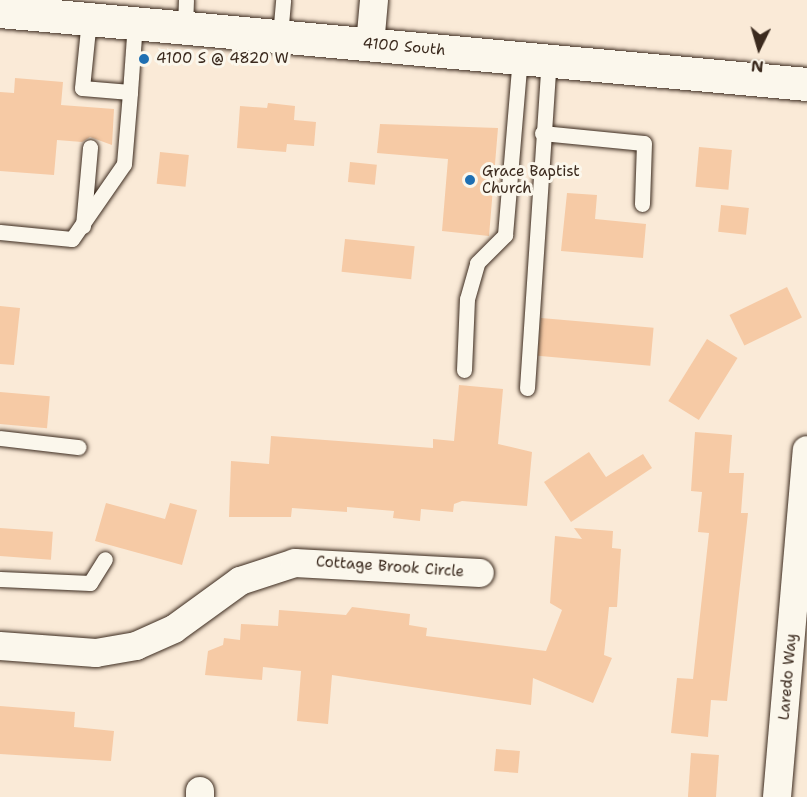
<!DOCTYPE html>
<html>
<head>
<meta charset="utf-8">
<style>
	body { margin:0 }
	#map { position:relative; width:807px; height:797px; overflow:hidden; background:#faead7; font-family:"Shantell Sans",sans-serif }
	div>[style] { position:absolute }
	[style*='--x'] { left:calc(var(--x)*1px); top:calc(var(--y)*1px); width:calc(var(--w)*1px); rotate:calc(var(--a)*1deg) }
	.building>* { inset:0; background:#f6caa5; transform-origin:0 0 }
	.roads { filter:drop-shadow(0 0 2px #3b2a1e) drop-shadow(0 0 2px #3b2a1e) }
	.lane>* { height:15px; margin:-7.5px; padding:0 7.5px; transform-origin:7.5px; border-radius:7.5px; background:#fbf7ec }
	.street>* { height:28px; margin:-14px; padding:0 14px; transform-origin:14px; border-radius:14px; background:#fbf7ec }
	.secondary>* { height:33px; margin:-16.5px; padding:0 16.5px; transform-origin:16.5px; border-radius:16.5px; background:#fbf7ec }
	.dots>* { width:16px; height:16px; translate:-50% -50%; box-sizing:border-box; border:3px solid #fbf7ec; border-radius:50% }
	span { translate:-50% -50%; white-space:nowrap; text-align:center; line-height:1.15; -webkit-text-stroke:6px #fbf7ec; paint-order:stroke }
	.street-label { font-size:15px; color:#3b2a1e }
	.poi-label { font-size:15px; color:#3b2a1e }
	.left { translate:0 -50%; text-align:left }
	.north { position:absolute; left:729px; top:18px; width:60px; height:60px; -webkit-text-stroke:4px #fbf7ec; paint-order:stroke; rotate:185deg; font-size:16px; font-weight:700; line-height:24px; text-align:center; color:#3b2a1e }
	.north::after { content:''; display:block; margin:auto; width:21px; height:27px; background:#3b2a1e; clip-path:polygon(50% 0,100% 100%,50% 72%,0 100%) }
</style>
</head>
<body>
<div id="map">
	<div class="building">
		<div style="clip-path:polygon(15px 78px,63px 82px,61px 105px,114px 109px,112px 145px,90px 137px,82px 142px,57px 140px,54px 175px,0 171px,0 92px,14px 93px)"></div>
		<div style="clip-path:polygon(268px 103px,295px 106px,294px 120px,316px 122px,314px 146px,287px 144px,286px 152px,237px 148px,240px 106px,267px 108px)"></div>
		<div style="clip-path:polygon(380px 124px,498px 128px,489px 236px,442px 231px,448px 159px,377px 153px)"></div>
		<div style="left:699px;top:147px;width:33px;height:40px;rotate:5deg"></div>
		<div style="left:160px;top:152px;width:29px;height:32px;rotate:6deg"></div>
		<div style="left:350px;top:162px;width:27px;height:20px;rotate:6deg"></div>
		<div style="clip-path:polygon(567px 193px,597px 195px,595px 219px,646px 224px,643px 258px,561px 251px)"></div>
		<div style="left:721px;top:205px;width:28px;height:27px;rotate:6deg"></div>
		<div style="left:345px;top:239px;width:70px;height:33px;rotate:6deg"></div>
		<div style="left:787px;top:287px;width:34px;height:64px;rotate:64deg"></div>
		<div style="clip-path:polygon(0 306px,20px 308px,14px 365px,0 364px)"></div>
		<div style="left:541px;top:318px;width:113px;height:38px;rotate:5deg"></div>
		<div style="left:707px;top:339px;width:36px;height:73px;rotate:32deg"></div>
		<div style="clip-path:polygon(459px 385px,503px 389px,498px 444px,532px 452px,527px 506px,462px 501px,454px 504px,453px 512px,421px 509px,420px 521px,393px 518px,394px 511px,347px 507px,347px 512px,292px 508px,291px 517px,229px 517px,231px 461px,269px 464px,271px 436px,433px 448px,433px 439px,454px 441px)"></div>
		<div style="left:0;top:392px;width:50px;height:32px;rotate:5deg"></div>
		<div style="clip-path:polygon(695px 432px,732px 435px,729px 473px,744px 473px,741px 513px,748px 513px,727px 701px,711px 700px,708px 737px,671px 733px,677px 678px,693px 679px,709px 533px,698px 532px,702px 492px,691px 491px)"></div>
		<div style="clip-path:polygon(589px 452px,606px 477px,643px 454px,652px 468px,571px 522px,544px 482px)"></div>
		<div style="clip-path:polygon(106px 503px,165px 519px,170px 503px,197px 510px,182px 565px,95px 541px)"></div>
		<div style="left:0;top:528px;width:53px;height:28px;rotate:4deg"></div>
		<div style="clip-path:polygon(574px 528px,613px 531px,612px 548px,621px 549px,617px 607px,609px 607px,604px 655px,612px 658px,593px 703px,533px 678px,531px 705px,332px 675px,328px 724px,297px 721px,301px 671px,263px 667px,262px 680px,205px 675px,208px 651px,223px 645px,224px 638px,240px 640px,241px 624px,278px 626px,279px 610px,346px 615px,352px 607px,410px 614px,409px 625px,427px 628px,426px 636px,546px 651px,562px 610px,550px 603px,555px 536px,582px 539px)"></div>
		<div style="clip-path:polygon(0 706px,75px 712px,74px 727px,114px 731px,111px 761px,0 754px)"></div>
		<div style="left:496px;top:749px;width:24px;height:22px;rotate:5deg"></div>
		<div style="left:691px;top:753px;width:28px;height:44px;rotate:4deg"></div>
	</div>
	<div class="roads">
		<div class="lane">
			<div style="--x:185;--y:28;--w:28;--a:-88"></div>
			<div style="--x:280;--y:36;--w:36;--a:-85"></div>
			<div style="--x:130;--y:92;--w:69;--a:-85.9"></div>
			<div style="--x:542;--y:133;--w:102;--a:5.6"></div>
			<div style="--x:644;--y:143;--w:61;--a:91.9"></div>
			<div style="--x:83;--y:226;--w:79;--a:-84.9"></div>
			<div style="--x:0;--y:232;--w:72;--a:5.6"></div>
			<div style="--x:72;--y:239;--w:91;--a:-55.3"></div>
			<div style="--x:124;--y:164;--w:72;--a:-85.2"></div>
			<div style="--x:130;--y:92;--w:48;--a:-175.2"></div>
			<div style="--x:82;--y:88;--w:69;--a:-84.2"></div>
			<div style="--x:464;--y:370;--w:71;--a:-87.6"></div>
			<div style="--x:467;--y:299;--w:37;--a:-74"></div>
			<div style="--x:477;--y:263;--w:40;--a:-45"></div>
			<div style="--x:505;--y:235;--w:178;--a:-85.2"></div>
			<div style="--x:527;--y:388;--w:328;--a:-86.2"></div>
			<div style="--x:0;--y:438;--w:79;--a:6.6"></div>
			<div style="--x:0;--y:579;--w:90;--a:2.5"></div>
			<div style="--x:90;--y:583;--w:28;--a:-58"></div>
		</div>
		<div class="street">
			<div style="--x:370;--y:45;--w:45;--a:-84.9"></div>
			<div style="--x:0;--y:646;--w:96;--a:4.2"></div>
			<div style="--x:96;--y:653;--w:41;--a:-9.9"></div>
			<div style="--x:136;--y:646;--w:42;--a:-24.1"></div>
			<div style="--x:174;--y:629;--w:82;--a:-36"></div>
			<div style="--x:240;--y:581;--w:58;--a:-18.1"></div>
			<div style="--x:295;--y:563;--w:185;--a:3.1"></div>
			<div style="--x:200;--y:797;--w:6;--a:-90"></div>
			<div style="--x:777;--y:797;--w:348;--a:-85.1"></div>
		</div>
		<div class="secondary">
			<div style="--x:0;--y:11;--w:810;--a:5.17"></div>
		</div>
	</div>
	<div class="dots">
		<div style="left:144px;top:59px;background:#1f6fb2"></div>
		<div style="left:470px;top:180px;background:#1f6fb2"></div>
	</div>
	<div class="street-label">
		<span style="left:404px;top:47px;rotate:5deg">4100 South</span>
		<span style="left:390px;top:567px;rotate:4deg">Cottage Brook Circle</span>
		<span style="left:788px;top:677px;rotate:-85deg">Laredo Way</span>
	</div>
	<div class="poi-label">
		<span class="left" style="left:156px;top:59px">4100 S @ 4820 W</span>
		<span class="left" style="left:482px;top:180px">Grace Baptist<br>Church</span>
	</div>
	<div class="north">N</div>
</div>
</body>
</html>
